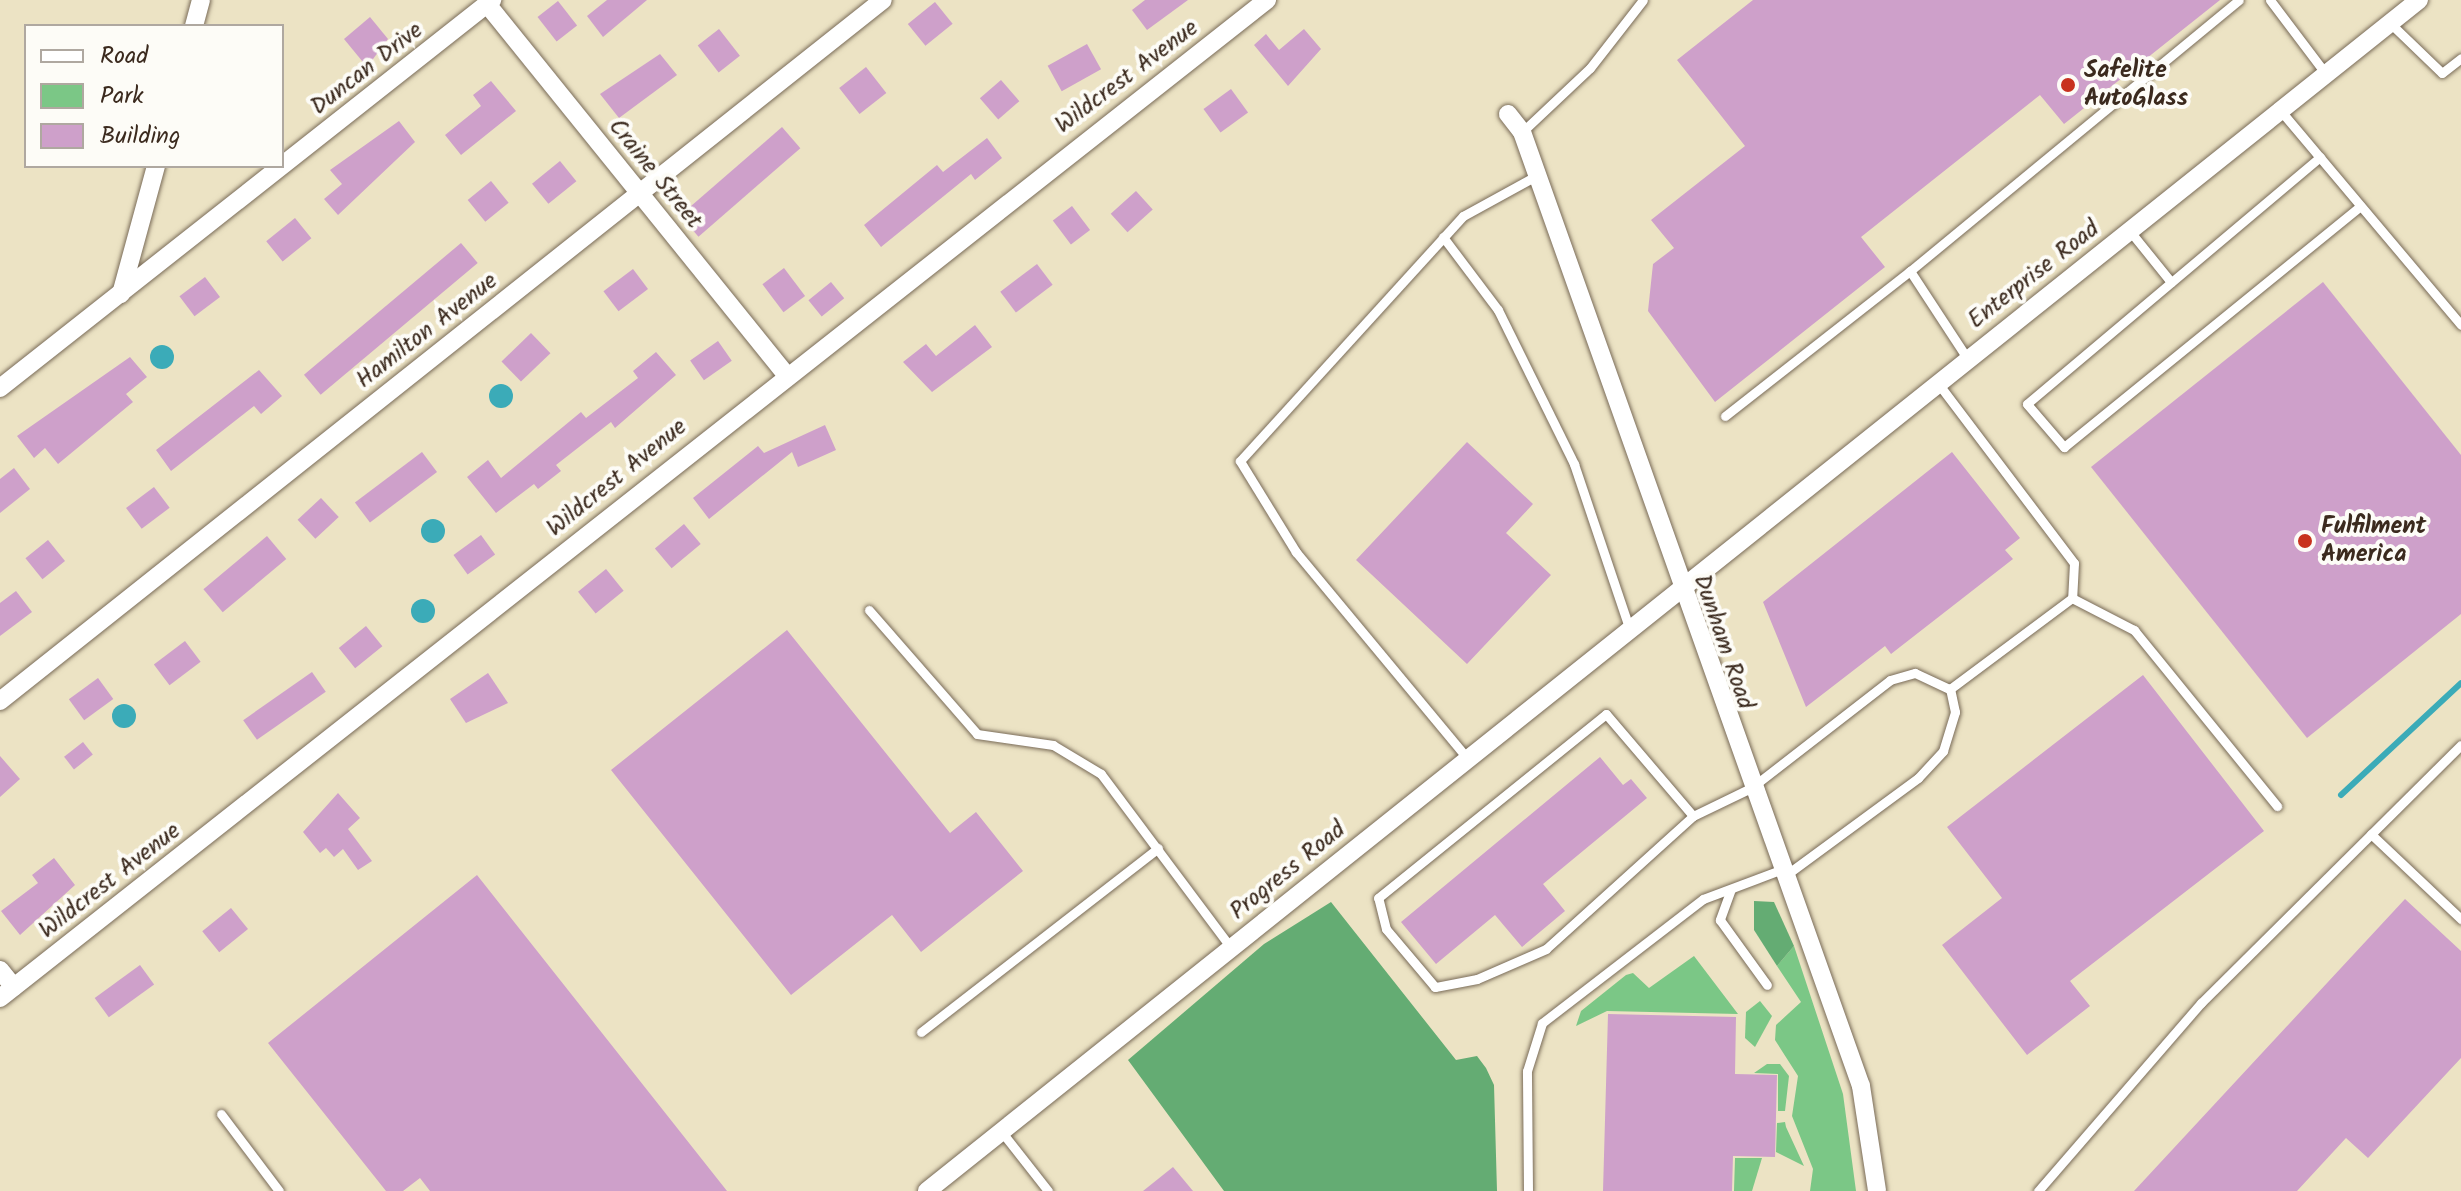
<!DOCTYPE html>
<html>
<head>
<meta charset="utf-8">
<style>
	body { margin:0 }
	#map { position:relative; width:2461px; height:1191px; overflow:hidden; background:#ece3c4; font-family:Kalam,sans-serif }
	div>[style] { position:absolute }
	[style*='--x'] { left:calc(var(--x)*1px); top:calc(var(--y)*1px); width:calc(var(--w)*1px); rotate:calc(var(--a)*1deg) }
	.green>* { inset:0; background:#7bc786 }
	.forest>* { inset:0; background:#64ac73 }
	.water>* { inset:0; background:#3babb8 }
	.round { border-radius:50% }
	.stream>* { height:6px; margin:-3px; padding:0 3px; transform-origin:3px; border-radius:3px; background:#3babb8 }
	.building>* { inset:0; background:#cea0ca; transform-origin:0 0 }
	.roads { filter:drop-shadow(0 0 2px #796b58) drop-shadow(0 0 2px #796b58) }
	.lane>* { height:9px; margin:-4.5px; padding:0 4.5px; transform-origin:4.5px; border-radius:4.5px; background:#fff }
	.street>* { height:18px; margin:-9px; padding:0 9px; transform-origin:9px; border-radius:9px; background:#fff }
	.dots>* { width:22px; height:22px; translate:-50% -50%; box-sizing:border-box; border:4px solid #fdfcf7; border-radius:50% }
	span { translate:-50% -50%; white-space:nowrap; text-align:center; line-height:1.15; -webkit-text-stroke:8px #fdfcf7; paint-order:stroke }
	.street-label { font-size:24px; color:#3b2a1e }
	.poi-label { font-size:24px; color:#3b2a1e; font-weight:700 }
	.left { translate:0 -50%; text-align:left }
	.legend { position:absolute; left:24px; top:24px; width:260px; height:144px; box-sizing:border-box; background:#fdfcf7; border:2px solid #afa8a0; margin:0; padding:10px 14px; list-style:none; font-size:24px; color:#3b2a1e }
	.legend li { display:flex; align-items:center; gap:16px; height:40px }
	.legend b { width:40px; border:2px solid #afa8a0 }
</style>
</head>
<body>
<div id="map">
	<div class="green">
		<div style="clip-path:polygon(1794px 946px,1843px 1094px,1856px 1191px,1810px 1191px,1813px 1169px,1792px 1116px,1798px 1076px,1775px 1040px,1776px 1025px,1801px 1002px,1777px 966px)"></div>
		<div style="clip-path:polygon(1694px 956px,1738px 1014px,1607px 1011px,1576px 1026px,1581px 1011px,1626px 975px,1633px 973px,1649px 988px)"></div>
		<div style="clip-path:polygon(1760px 1001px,1772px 1016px,1755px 1047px,1745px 1038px,1746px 1012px)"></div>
		<div style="clip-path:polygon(1767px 1064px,1780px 1064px,1789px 1076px,1785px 1111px,1778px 1111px,1778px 1074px,1754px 1073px)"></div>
		<div style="clip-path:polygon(1785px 1122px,1786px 1127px,1804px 1166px,1776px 1152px,1777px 1123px)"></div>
		<div style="clip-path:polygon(1735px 1158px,1762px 1158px,1752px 1191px,1734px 1191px)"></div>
	</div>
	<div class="forest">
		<div style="clip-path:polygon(1754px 901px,1774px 902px,1794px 946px,1777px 966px,1754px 930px)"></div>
		<div style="clip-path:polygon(1331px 902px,1456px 1060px,1477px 1056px,1486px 1068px,1494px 1085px,1497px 1191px,1224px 1191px,1128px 1060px,1264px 944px)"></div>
	</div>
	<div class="water">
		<div class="round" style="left:150px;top:345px;width:24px;height:24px"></div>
		<div class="round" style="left:489px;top:384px;width:24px;height:24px"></div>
		<div class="round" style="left:421px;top:519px;width:24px;height:24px"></div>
		<div class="round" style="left:411px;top:599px;width:24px;height:24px"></div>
		<div class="round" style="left:112px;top:704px;width:24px;height:24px"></div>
	</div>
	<div class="stream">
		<div style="--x:2341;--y:795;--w:164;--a:-43"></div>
	</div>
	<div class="building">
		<div style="clip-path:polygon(607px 0,647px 0,603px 37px,587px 16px)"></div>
		<div style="clip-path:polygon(1145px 0,1188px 0,1147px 30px,1132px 10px)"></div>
		<div style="clip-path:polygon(1753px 0,2220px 0,2064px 124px,2040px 95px,1861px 237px,1885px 267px,1715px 402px,1648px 311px,1653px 264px,1674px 248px,1651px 220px,1745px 146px,1677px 60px)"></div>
		<div style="left:558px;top:1px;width:31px;height:26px;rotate:52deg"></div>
		<div style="left:935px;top:2px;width:28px;height:35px;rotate:51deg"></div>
		<div style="clip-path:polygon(370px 17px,388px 39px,367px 67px,344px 39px)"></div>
		<div style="left:719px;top:29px;width:34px;height:27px;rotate:52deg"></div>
		<div style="clip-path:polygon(1304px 29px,1321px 49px,1288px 86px,1254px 45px,1266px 34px,1279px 50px)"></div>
		<div style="left:1087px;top:44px;width:29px;height:45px;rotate:61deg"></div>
		<div style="clip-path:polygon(660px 54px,677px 75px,619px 118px,600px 94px)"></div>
		<div style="left:866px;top:67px;width:33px;height:34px;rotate:52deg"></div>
		<div style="left:1001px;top:80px;width:28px;height:28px;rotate:49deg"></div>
		<div style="clip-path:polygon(491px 81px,516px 111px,461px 155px,445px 135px,481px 106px,473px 95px)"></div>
		<div style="left:1231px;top:89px;width:29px;height:34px;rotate:54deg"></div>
		<div style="clip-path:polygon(399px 121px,415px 142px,338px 215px,324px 199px,342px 184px,330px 170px)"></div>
		<div style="left:782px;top:127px;width:28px;height:135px;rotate:49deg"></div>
		<div style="clip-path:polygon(987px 138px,1002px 158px,975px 180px,971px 174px,881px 247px,864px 225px,937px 165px,943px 172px)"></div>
		<div style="left:560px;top:161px;width:26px;height:36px;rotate:51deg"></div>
		<div style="left:491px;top:181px;width:28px;height:30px;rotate:51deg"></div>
		<div style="left:1136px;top:191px;width:25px;height:34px;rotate:48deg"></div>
		<div style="left:1072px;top:206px;width:30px;height:24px;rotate:53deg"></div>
		<div style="left:295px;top:218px;width:26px;height:37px;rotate:51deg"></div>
		<div style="left:461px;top:243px;width:26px;height:205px;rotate:50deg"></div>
		<div style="left:1037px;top:264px;width:26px;height:46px;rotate:53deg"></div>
		<div style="left:784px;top:268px;width:35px;height:27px;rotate:53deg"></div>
		<div style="left:633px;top:269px;width:25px;height:37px;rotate:53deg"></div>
		<div style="left:205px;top:277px;width:25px;height:32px;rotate:53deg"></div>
		<div style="left:831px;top:282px;width:21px;height:29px;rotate:51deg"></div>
		<div style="clip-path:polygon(2323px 282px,2461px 455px,2461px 614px,2307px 738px,2091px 467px)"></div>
		<div style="clip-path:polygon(975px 325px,992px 347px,932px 392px,903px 362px,926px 344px,936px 356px)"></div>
		<div style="left:531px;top:333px;width:28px;height:41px;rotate:46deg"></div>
		<div style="left:718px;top:341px;width:24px;height:34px;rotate:55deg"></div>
		<div style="clip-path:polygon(656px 352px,676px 375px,615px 428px,611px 422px,556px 465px,561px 471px,538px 489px,534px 484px,496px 513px,467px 477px,488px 460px,501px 478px,581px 412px,586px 418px,638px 378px,633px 371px)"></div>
		<div style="clip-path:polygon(130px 357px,147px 377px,126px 394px,133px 402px,58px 464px,45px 448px,34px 458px,17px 436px)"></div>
		<div style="clip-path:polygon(259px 370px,282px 396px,261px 414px,254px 406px,171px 471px,156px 450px)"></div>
		<div style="clip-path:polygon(825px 425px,836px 450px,798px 467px,792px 452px,709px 519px,693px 498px,758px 446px,764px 453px)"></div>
		<div style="clip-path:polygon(1467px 442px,1533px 504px,1506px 533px,1551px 575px,1467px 664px,1356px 560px)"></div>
		<div style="left:422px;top:452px;width:25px;height:84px;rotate:53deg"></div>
		<div style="clip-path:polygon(1952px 452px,2020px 538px,2005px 550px,2013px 559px,1891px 654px,1885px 646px,1806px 707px,1763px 602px)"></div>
		<div style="clip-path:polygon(14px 468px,30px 489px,0 513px,0 479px)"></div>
		<div style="left:154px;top:487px;width:26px;height:35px;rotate:53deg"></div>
		<div style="left:321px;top:498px;width:26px;height:32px;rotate:47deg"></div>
		<div style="left:684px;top:524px;width:26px;height:38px;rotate:50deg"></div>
		<div style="left:481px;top:535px;width:24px;height:34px;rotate:54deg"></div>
		<div style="left:267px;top:536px;width:30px;height:83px;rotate:50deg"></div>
		<div style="left:48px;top:540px;width:27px;height:29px;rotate:51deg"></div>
		<div style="left:606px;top:569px;width:28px;height:36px;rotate:51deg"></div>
		<div style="clip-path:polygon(16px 591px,32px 612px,0 636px,0 603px)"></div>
		<div style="left:366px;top:626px;width:26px;height:35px;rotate:51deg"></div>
		<div style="clip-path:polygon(787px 630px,950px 833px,976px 812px,1023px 871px,921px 952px,892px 915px,791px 995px,611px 770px)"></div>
		<div style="left:185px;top:641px;width:26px;height:39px;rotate:53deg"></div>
		<div style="left:312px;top:672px;width:24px;height:84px;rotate:55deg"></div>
		<div style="clip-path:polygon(488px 673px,508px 703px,466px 723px,450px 699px)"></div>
		<div style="clip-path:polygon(2143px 675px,2264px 831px,2070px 981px,2090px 1006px,2027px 1055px,1942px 945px,2002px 898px,1947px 827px)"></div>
		<div style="left:98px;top:678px;width:26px;height:36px;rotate:54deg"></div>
		<div style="left:83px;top:742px;width:16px;height:24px;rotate:52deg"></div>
		<div style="clip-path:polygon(0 756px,20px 779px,0 797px)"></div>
		<div style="clip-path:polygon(1600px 757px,1623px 785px,1631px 779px,1647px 798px,1543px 884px,1565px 911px,1522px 947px,1495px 915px,1436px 964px,1401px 922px)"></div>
		<div style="clip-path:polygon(338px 793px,360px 818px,348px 829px,372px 861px,358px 870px,343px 849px,334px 857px,326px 848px,320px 853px,303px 832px)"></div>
		<div style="clip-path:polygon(54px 858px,75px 885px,20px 935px,1px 911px,38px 883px,32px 875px)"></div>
		<div style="clip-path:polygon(477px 875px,727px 1191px,430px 1191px,420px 1178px,403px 1191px,386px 1191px,268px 1043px)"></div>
		<div style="clip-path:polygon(2405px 899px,2461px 951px,2461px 1058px,2368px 1158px,2346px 1138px,2297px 1191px,2134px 1191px)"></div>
		<div style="left:231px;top:908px;width:27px;height:37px;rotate:51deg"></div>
		<div style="left:140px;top:965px;width:24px;height:56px;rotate:54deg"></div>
		<div style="clip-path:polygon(1608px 1014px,1736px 1017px,1735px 1074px,1777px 1075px,1775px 1157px,1733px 1156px,1732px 1191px,1603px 1191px)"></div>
		<div style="clip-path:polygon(1173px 1167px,1193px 1191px,1143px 1191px)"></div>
	</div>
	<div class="roads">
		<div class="lane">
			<div style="--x:2270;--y:0;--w:93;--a:52.9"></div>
			<div style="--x:2390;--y:23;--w:72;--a:43.9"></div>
			<div style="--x:2442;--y:73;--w:24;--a:-38"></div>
			<div style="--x:2280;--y:110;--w:281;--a:49.9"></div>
			<div style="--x:1522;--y:132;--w:93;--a:-43.3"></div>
			<div style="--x:1590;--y:68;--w:86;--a:-52.1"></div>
			<div style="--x:2320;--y:157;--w:383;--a:139.9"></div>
			<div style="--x:2027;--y:404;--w:57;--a:49.3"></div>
			<div style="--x:2064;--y:447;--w:382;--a:-39.1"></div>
			<div style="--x:2129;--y:230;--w:67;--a:51.1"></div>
			<div style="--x:1443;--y:237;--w:91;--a:53"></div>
			<div style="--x:1498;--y:310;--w:172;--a:63.7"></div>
			<div style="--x:1574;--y:464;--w:172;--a:71.4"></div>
			<div style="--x:1967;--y:358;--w:104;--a:-123.2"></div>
			<div style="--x:1910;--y:271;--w:426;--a:-39.5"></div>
			<div style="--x:1937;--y:382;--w:227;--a:52.9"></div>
			<div style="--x:2074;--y:563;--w:35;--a:93"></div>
			<div style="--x:2072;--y:598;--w:152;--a:143.3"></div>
			<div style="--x:1725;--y:416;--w:235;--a:-38.1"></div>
			<div style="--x:2072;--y:598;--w:70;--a:27.3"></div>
			<div style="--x:2134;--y:630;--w:227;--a:50.9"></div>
			<div style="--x:869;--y:610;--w:164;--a:48.9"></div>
			<div style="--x:977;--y:734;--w:77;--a:8.2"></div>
			<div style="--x:1053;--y:745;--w:56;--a:31.1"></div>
			<div style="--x:1101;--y:774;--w:217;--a:53.2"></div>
			<div style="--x:1467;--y:758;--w:268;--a:-129.7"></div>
			<div style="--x:1296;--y:552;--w:107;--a:-121.6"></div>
			<div style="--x:1240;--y:461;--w:331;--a:-47.7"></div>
			<div style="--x:1463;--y:216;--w:79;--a:-28.8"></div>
			<div style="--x:1693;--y:816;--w:198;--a:137.9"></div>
			<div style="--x:1546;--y:949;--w:75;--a:156.5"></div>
			<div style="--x:1477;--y:979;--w:43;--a:169.2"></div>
			<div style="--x:1435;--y:987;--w:76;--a:-130.2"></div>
			<div style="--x:1386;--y:929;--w:32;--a:-104"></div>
			<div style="--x:1378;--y:898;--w:293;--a:-38.9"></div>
			<div style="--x:1606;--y:714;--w:134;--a:49.5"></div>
			<div style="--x:1693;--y:816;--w:64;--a:-25.8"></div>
			<div style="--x:1751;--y:788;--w:176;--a:-37.8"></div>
			<div style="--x:1890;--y:680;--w:26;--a:-16"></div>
			<div style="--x:1915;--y:673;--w:38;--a:25"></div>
			<div style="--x:2371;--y:834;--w:124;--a:43.4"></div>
			<div style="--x:1786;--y:875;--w:164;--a:-36.3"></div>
			<div style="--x:1918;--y:778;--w:37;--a:-47"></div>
			<div style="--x:1943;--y:751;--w:41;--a:-72.9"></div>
			<div style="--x:1955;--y:712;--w:24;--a:-102"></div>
			<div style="--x:1731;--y:889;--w:33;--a:110"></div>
			<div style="--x:1720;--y:920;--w:80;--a:54.1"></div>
			<div style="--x:921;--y:1032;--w:300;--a:-37.8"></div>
			<div style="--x:221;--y:1114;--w:96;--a:53"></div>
			<div style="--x:1001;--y:1131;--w:76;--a:51.9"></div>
			<div style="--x:1528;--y:1191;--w:120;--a:-90.5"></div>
			<div style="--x:1527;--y:1071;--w:50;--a:-72.6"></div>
			<div style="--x:1542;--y:1023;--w:203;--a:-37.6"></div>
			<div style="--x:1703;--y:899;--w:82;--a:-20.6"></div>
			<div style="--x:2038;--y:1191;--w:249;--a:-49.1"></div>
			<div style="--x:2201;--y:1003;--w:366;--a:-44.8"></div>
		</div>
		<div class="street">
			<div style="--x:487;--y:4;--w:474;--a:51.1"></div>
			<div style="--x:194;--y:26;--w:27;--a:-75"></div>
			<div style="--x:1508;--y:114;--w:23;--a:52"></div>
			<div style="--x:1522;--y:132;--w:1012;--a:70.44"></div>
			<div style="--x:1861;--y:1086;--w:106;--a:81.3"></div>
			<div style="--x:121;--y:294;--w:133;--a:-74.7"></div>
			<div style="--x:0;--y:388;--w:627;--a:-38.26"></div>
			<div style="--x:0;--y:701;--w:1127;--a:-38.45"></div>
			<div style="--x:0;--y:970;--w:22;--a:51"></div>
			<div style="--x:0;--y:998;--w:1613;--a:-38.23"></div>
			<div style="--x:927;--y:1191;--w:1909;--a:-38.6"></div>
		</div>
	</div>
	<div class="dots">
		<div style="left:2068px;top:85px;background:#c8321e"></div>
		<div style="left:2305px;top:541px;background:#c8321e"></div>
	</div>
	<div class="street-label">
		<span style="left:367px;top:69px;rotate:-38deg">Duncan Drive</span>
		<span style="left:1127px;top:77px;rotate:-37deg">Wildcrest Avenue</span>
		<span style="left:655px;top:174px;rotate:51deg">Craine Street</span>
		<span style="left:2034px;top:275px;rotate:-38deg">Enterprise Road</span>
		<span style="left:427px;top:331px;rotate:-38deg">Hamilton Avenue</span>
		<span style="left:617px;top:478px;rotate:-39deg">Wildcrest Avenue</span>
		<span style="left:1723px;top:642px;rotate:71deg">Dunham Road</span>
		<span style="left:1288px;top:871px;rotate:-39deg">Progress Road</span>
		<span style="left:110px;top:881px;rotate:-38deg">Wildcrest Avenue</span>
	</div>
	<div class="poi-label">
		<span class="left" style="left:2084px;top:85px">Safelite<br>AutoGlass</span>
		<span class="left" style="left:2321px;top:541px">Fulfilment<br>America</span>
	</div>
	<ul class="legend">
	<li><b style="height:10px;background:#fff"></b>Road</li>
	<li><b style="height:22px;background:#7bc786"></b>Park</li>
	<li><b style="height:22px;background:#cea0ca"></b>Building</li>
	</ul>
</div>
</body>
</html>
